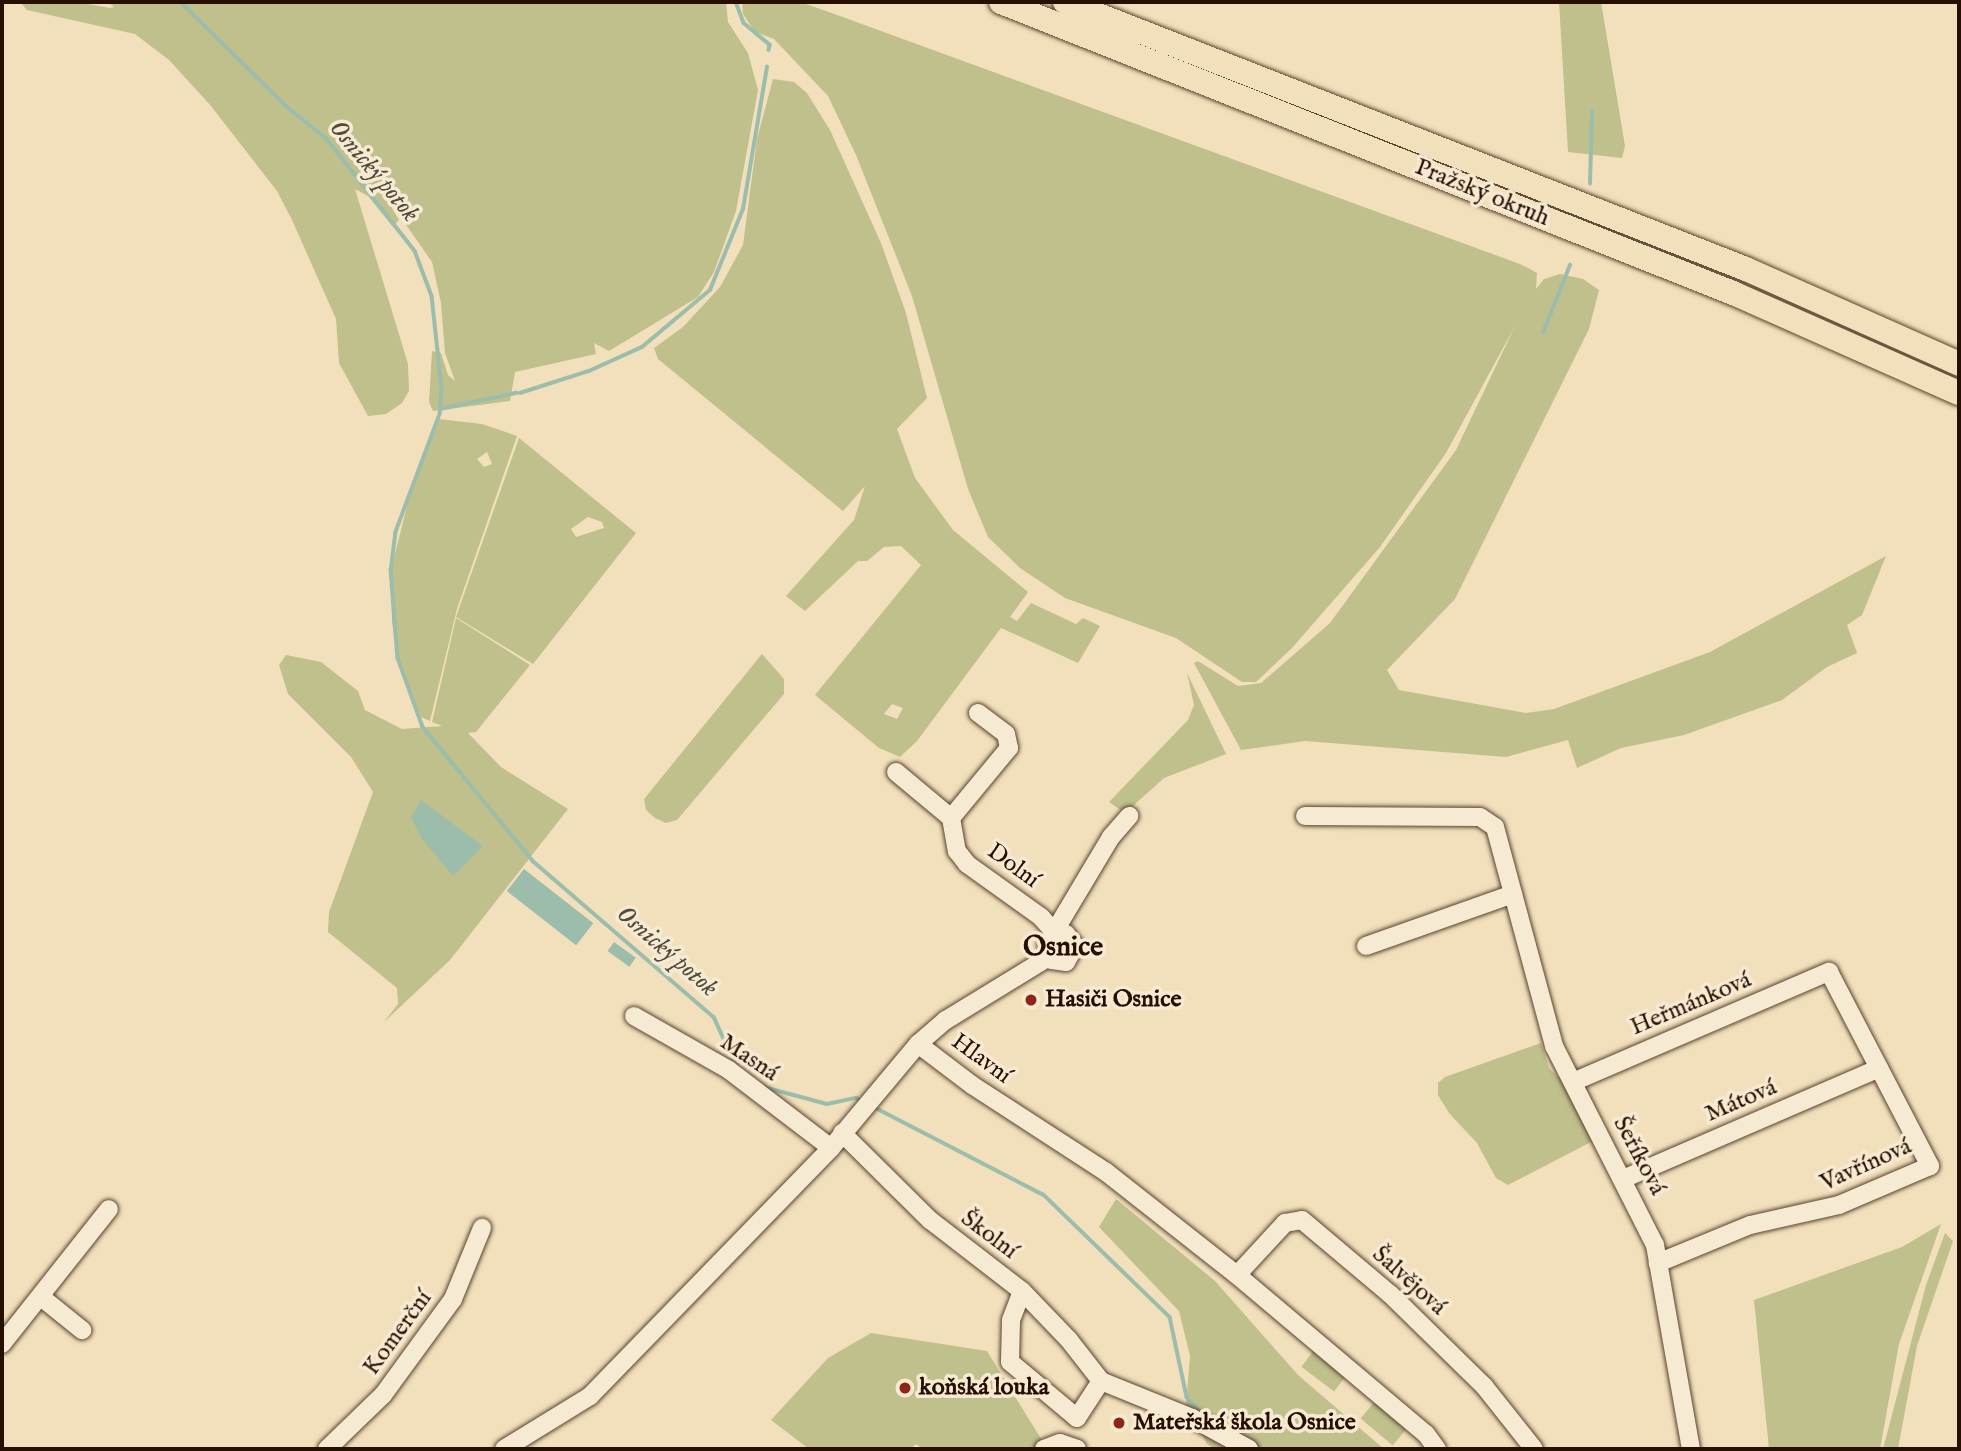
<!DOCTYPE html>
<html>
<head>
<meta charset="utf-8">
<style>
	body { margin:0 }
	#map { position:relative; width:1961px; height:1451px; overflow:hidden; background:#f2dfbb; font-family:"IM FELL English",serif }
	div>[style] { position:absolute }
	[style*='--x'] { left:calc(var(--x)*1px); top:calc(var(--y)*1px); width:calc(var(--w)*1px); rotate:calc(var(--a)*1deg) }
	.green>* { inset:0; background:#c0c08c; transform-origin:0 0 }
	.water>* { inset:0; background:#9cbdab; transform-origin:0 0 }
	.stream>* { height:3.5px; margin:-1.75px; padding:0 1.75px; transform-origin:1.75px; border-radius:1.75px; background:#9cbdab }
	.roads { filter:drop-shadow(0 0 2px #59432f) drop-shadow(0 0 2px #59432f) }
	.minor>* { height:18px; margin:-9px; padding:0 9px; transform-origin:9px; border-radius:9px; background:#f7ead3 }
	.highway>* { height:24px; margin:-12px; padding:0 12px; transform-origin:12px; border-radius:12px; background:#f2dfbb }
	.dots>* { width:19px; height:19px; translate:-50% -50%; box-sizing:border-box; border:4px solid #f7ead3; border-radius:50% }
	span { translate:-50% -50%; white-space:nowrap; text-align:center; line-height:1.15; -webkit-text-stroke:7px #f7ead3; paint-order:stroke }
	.street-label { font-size:24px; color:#260f00 }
	.poi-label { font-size:24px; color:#260f00; font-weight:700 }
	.left { translate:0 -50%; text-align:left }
	.water-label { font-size:26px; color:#4f4c3c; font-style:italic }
	.quarter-label { font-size:28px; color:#260f00; font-weight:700 }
	.frame { position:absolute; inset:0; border:4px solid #260f00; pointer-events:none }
</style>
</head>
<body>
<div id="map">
	<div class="green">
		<div style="clip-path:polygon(77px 2px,110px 8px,114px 7px,108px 2px,726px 2px,728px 22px,748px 53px,758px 90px,736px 211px,714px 272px,698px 297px,609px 351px,594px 343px,596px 354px,515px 372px,510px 401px,433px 411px,429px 402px,432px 351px,441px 353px,448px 375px,455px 381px,445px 353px,441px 303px,432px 262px,379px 186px,399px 220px,393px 227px,368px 196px,355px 189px,408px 364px,409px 391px,402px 403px,386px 414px,368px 416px,339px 363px,336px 319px,292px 220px,277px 191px,211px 106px,169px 60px,135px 34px,27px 10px,21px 3px)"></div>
		<div style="clip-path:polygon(742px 2px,800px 2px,829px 12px,1520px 264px,1537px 273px,1536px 289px,1544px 279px,1560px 274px,1583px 279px,1599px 290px,1589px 329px,1455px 599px,1387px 670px,1399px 690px,1526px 713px,1554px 709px,1710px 652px,1886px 556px,1862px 615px,1847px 625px,1857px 653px,1827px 667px,1782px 700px,1684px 735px,1621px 748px,1577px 768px,1568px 740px,1506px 757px,1305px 741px,1241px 750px,1194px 663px,1198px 661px,1238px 686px,1261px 683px,1330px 623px,1456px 450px,1515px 326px,1446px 453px,1380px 547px,1292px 648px,1256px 682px,1242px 682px,1176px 638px,1065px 598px,1020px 568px,988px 537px,968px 489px,912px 296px,856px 155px,828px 96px,774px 39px,755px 32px,743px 14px)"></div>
		<div style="clip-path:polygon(1559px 2px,1601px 2px,1625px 146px,1622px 158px,1568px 152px)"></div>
		<div style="clip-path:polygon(evenodd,773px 79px,794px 82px,807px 93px,830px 130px,881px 243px,906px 313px,927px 398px,897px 429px,915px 478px,953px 530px,1028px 592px,1010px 617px,1017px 621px,1031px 603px,1076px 624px,1083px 618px,1100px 626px,1078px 663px,1001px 628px,917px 741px,900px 757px,879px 748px,815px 695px,921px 565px,901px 546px,884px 547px,867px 561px,858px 561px,805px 611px,786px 596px,854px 520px,865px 486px,843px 511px,658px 359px,654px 348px,683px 327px,720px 287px,743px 245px,757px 139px,773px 79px,892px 704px,903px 708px,897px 719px,884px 714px,892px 704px)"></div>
		<div style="clip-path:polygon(evenodd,439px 419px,482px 424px,517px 436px,457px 609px,430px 721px,421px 717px,398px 658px,392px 622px,391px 570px,409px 498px,439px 419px,487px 452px,492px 464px,484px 467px,477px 459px,487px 452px)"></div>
		<div style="clip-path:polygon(evenodd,519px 438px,636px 533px,533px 664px,456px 617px,519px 438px,588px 517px,602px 522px,604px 528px,576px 537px,571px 529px,588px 517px)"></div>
		<div style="clip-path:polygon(456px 618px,530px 665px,476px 732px,468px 733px,501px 767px,568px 809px,450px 960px,384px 1022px,398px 1004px,397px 988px,328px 932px,329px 912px,373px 792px,351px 757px,288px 694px,279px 665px,286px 655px,321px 662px,358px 691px,365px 710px,402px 729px,442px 726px,432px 722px)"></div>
		<div style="clip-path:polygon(762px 654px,784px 679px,784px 694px,677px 820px,666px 823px,655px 818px,646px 810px,644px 799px)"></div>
		<div style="clip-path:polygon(1187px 673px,1226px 754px,1164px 778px,1125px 813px,1109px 802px,1188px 720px,1194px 705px)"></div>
		<div style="clip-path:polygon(1541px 1043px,1549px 1068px,1564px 1083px,1593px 1141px,1508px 1185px,1496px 1178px,1477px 1143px,1449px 1113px,1438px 1095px,1438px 1083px,1445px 1077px)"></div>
		<div style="clip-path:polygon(1116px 1199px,1215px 1281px,1298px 1375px,1384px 1449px,1215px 1449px,1207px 1444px,1186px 1406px,1190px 1356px,1179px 1311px,1099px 1227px)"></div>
		<div style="clip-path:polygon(1941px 1224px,1899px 1344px,1880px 1449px,1769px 1449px,1754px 1300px,1902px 1247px)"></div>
		<div style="clip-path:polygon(1945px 1233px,1953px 1241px,1917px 1346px,1898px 1449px,1883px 1449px,1926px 1285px)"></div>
		<div style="clip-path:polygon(871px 1333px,987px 1351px,1043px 1442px,1033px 1449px,923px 1449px,916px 1444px,910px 1449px,809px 1449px,771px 1420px,828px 1358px)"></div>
		<div style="left:1314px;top:1350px;width:41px;height:21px;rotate:37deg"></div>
		<div style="left:1376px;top:1400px;width:42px;height:24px;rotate:40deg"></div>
	</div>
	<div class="water">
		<div style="clip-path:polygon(421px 800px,483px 846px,453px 876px,422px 839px,411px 817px)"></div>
		<div style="left:524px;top:869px;width:88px;height:28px;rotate:38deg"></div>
		<div style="left:614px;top:942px;width:27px;height:11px;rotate:36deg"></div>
	</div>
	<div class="stream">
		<div style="--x:181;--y:2;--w:148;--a:44.7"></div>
		<div style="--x:286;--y:106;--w:53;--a:38.8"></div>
		<div style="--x:327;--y:139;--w:142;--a:51.8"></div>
		<div style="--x:415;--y:251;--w:48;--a:69.3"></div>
		<div style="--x:432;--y:296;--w:93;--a:83.8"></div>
		<div style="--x:442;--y:388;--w:26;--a:94"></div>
		<div style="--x:736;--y:2;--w:22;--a:69"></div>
		<div style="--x:744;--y:23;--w:34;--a:40"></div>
		<div style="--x:770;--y:45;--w:5;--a:101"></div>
		<div style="--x:1590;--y:184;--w:72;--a:-88.4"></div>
		<div style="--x:1543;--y:333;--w:73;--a:-68.3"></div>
		<div style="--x:520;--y:393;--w:72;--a:-17.7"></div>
		<div style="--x:589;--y:371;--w:58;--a:-24.4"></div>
		<div style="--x:642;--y:347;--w:89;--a:-40"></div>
		<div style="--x:710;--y:290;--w:87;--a:-67.8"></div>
		<div style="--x:743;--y:209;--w:144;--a:-80.4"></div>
		<div style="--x:440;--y:409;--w:78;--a:-11.9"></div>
		<div style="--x:439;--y:417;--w:123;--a:110.5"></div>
		<div style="--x:396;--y:532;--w:38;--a:97"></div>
		<div style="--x:391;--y:570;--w:88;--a:85.5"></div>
		<div style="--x:398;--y:658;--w:73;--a:70.1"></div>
		<div style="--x:423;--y:727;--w:173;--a:50.6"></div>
		<div style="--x:533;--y:861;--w:239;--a:40.8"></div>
		<div style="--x:714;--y:1017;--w:53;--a:65.4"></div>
		<div style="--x:764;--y:1087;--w:65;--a:15.1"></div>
		<div style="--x:827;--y:1104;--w:30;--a:-12"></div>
		<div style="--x:856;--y:1098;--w:9;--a:27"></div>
		<div style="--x:874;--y:1107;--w:191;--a:27.4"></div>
		<div style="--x:1044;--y:1195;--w:175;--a:44.1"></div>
		<div style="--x:1170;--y:1317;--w:82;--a:78"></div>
		<div style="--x:1187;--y:1397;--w:17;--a:50"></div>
		<div style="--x:1198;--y:1410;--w:28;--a:30"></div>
		<div style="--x:1255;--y:1445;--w:9;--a:27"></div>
	</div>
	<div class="roads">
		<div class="minor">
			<div style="--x:896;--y:772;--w:72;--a:39.9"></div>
			<div style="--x:951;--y:818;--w:34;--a:80"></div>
			<div style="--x:957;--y:851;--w:16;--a:52"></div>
			<div style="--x:967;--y:864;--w:91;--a:35.6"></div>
			<div style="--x:1041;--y:917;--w:23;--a:49"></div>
			<div style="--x:1305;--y:816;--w:175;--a:0.3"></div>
			<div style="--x:1480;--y:817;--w:18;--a:34"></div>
			<div style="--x:1495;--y:827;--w:227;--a:74.9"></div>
			<div style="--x:1554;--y:1046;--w:223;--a:63.1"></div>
			<div style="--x:1655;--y:1245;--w:207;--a:80"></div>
			<div style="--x:951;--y:818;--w:91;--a:-50.4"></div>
			<div style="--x:1009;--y:748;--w:14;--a:-102"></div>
			<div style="--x:1006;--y:734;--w:35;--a:-143"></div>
			<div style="--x:1056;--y:934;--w:10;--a:0"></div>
			<div style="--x:1066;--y:934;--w:15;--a:53"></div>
			<div style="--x:1075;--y:946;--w:18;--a:119"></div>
			<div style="--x:1066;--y:962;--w:14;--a:-172"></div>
			<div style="--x:1052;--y:960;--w:17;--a:-107"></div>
			<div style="--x:1047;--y:944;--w:125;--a:-59.1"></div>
			<div style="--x:1111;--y:837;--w:28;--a:-49"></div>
			<div style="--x:1366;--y:946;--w:156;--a:-19.5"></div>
			<div style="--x:634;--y:1016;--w:109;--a:29.6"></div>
			<div style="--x:729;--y:1070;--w:128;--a:37.4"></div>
			<div style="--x:918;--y:1044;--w:68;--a:37.2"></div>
			<div style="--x:972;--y:1085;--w:160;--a:33"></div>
			<div style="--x:1106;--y:1172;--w:167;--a:38.2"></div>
			<div style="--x:1237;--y:1275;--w:247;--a:40.1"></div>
			<div style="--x:1426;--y:1434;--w:19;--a:54"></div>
			<div style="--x:1573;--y:1082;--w:279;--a:-23.3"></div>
			<div style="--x:1829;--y:972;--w:219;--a:62.5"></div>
			<div style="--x:1930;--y:1166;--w:99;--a:156.8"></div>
			<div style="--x:1839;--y:1205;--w:91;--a:167.3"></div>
			<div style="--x:1750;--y:1225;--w:100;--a:157.6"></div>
			<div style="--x:842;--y:1133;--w:124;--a:44.7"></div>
			<div style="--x:930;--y:1220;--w:116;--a:37.7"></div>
			<div style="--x:1022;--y:1291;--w:68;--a:46.2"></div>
			<div style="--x:1069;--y:1340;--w:52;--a:52"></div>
			<div style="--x:1101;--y:1381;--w:44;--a:123"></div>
			<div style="--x:1077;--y:1418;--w:87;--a:-140.1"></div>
			<div style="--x:1010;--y:1362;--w:42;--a:-88.6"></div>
			<div style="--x:1011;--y:1320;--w:31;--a:-69"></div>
			<div style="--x:1623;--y:1179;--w:279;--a:-23.4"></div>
			<div style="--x:1237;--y:1275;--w:71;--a:-47.3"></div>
			<div style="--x:1285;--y:1223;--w:17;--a:-10"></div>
			<div style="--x:1302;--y:1220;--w:115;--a:40.1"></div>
			<div style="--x:1390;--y:1294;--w:132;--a:44.4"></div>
			<div style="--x:1484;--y:1386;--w:80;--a:51.6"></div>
			<div style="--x:41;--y:1297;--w:53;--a:38.8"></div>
			<div style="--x:2;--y:1344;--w:172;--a:-51.6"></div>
			<div style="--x:1101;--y:1381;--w:98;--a:22.1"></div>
			<div style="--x:1192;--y:1418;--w:65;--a:28.5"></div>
			<div style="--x:327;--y:1449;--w:78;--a:-44"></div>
			<div style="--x:383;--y:1395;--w:119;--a:-53.9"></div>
			<div style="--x:453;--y:1299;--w:77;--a:-67.8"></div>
			<div style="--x:504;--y:1449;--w:101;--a:-31.6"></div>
			<div style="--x:590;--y:1396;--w:346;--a:-45.8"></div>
			<div style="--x:831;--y:1148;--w:136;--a:-50.1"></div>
			<div style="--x:918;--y:1044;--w:37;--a:-41"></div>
			<div style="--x:946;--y:1020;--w:121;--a:-31.5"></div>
			<div style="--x:1044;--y:1449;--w:17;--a:-21"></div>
			<div style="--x:1060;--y:1443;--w:18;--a:19"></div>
		</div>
		<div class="highway">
			<div style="--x:1001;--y:2;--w:788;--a:21.68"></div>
			<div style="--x:1733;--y:293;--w:247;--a:23.9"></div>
			<div style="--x:1065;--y:2;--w:731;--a:21.41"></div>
			<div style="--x:1746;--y:269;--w:233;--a:24"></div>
		</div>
	</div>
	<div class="dots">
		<div style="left:1031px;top:1000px;background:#8f2418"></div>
		<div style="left:905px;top:1388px;background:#8f2418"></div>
		<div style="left:1119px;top:1423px;background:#8f2418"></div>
	</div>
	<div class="street-label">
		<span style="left:1482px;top:193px;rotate:22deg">Pražský okruh</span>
		<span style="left:1013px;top:866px;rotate:36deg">Dolní</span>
		<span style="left:1691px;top:1004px;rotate:-23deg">Heřmánková</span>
		<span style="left:749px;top:1058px;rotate:34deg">Masná</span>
		<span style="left:981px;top:1059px;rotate:36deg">Hlavní</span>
		<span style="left:1741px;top:1101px;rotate:-23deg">Mátová</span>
		<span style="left:1639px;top:1156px;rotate:62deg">Šeříková</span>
		<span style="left:1866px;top:1165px;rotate:-24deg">Vavřínová</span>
		<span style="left:989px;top:1235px;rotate:37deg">Školní</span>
		<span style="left:1409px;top:1281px;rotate:42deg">Šalvějová</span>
		<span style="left:398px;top:1333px;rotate:-54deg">Komerční</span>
	</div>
	<div class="poi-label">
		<span class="left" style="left:1045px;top:1000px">Hasiči Osnice</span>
		<span class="left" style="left:919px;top:1388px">koňská louka</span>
		<span class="left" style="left:1133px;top:1423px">Mateřská škola Osnice</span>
	</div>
	<div class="water-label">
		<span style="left:374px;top:171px;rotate:50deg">Osnický potok</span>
		<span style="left:667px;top:951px;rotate:41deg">Osnický potok</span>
	</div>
	<div class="quarter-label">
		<span style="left:1063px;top:948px">Osnice</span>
	</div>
	<div class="frame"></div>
</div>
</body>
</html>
